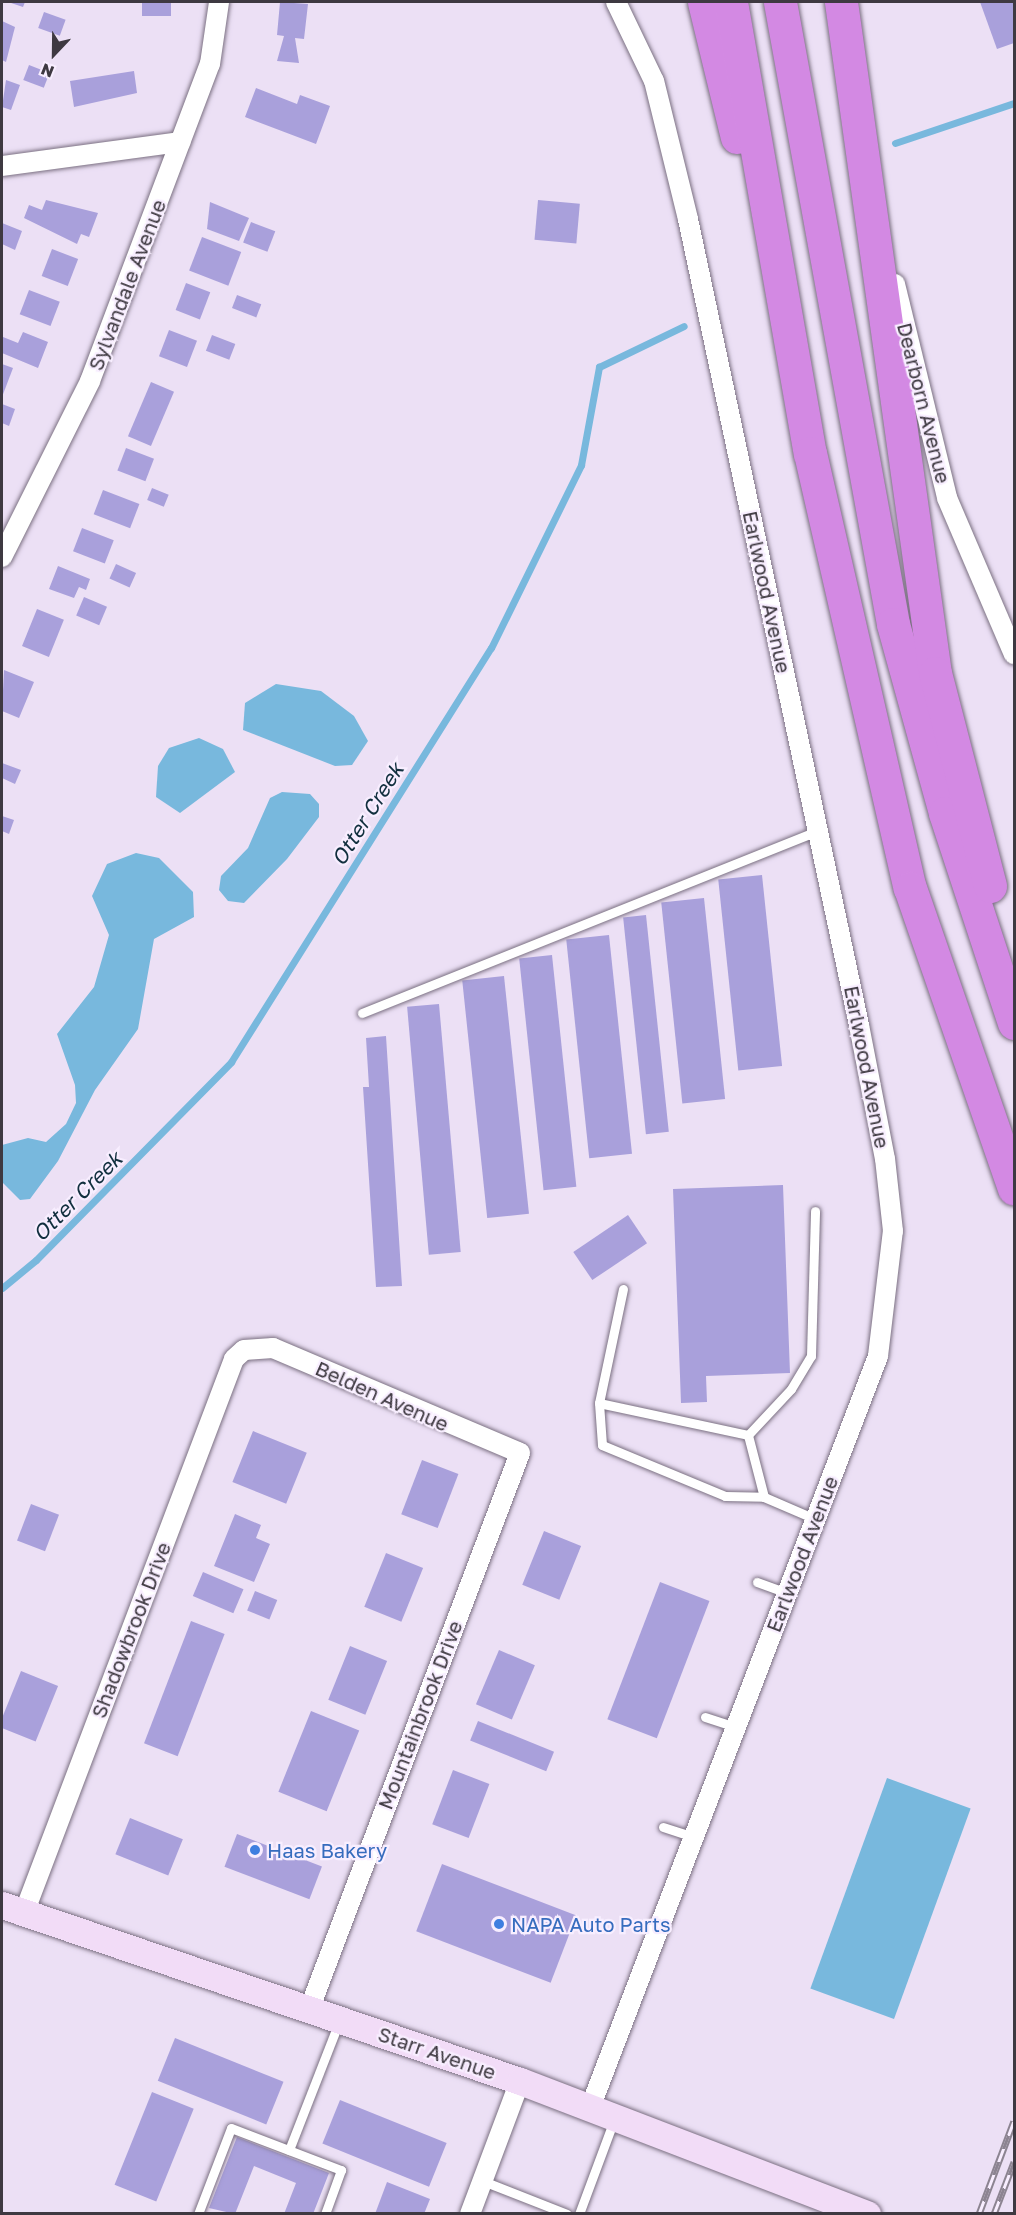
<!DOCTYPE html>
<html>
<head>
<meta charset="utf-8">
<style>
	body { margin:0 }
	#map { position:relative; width:1016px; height:2215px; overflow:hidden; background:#ece0f5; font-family:"Golos Text",sans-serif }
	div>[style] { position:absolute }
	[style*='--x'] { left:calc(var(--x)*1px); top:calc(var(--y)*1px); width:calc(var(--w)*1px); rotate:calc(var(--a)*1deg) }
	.water>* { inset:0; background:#78b8dd; transform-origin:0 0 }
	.stream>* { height:7px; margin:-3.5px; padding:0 3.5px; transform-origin:3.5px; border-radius:3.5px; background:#78b8dd }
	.building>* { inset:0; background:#a9a0db; transform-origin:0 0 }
	.roads { filter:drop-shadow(0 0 2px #7b7082) drop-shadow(0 0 2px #7b7082) }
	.lane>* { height:9px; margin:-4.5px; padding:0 4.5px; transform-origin:4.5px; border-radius:4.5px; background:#fff }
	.street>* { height:20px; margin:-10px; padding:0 10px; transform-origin:10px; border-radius:10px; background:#fff }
	.secondary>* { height:27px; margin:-13.5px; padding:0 13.5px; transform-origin:13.5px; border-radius:13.5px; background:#f2dcf7 }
	.highway>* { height:33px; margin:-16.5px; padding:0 16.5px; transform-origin:16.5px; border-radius:16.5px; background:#d389e3 }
	.rail>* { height:7px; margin-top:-3.5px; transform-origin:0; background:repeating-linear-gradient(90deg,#f8eeff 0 14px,#8c8491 0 28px); box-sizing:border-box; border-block:2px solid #8c8491 }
	.dots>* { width:16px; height:16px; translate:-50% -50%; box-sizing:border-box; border:3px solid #f8eeff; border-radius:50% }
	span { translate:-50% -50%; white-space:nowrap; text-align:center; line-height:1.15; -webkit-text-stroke:4.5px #f8eeff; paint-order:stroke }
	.street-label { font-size:20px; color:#3e3941 }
	.shop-label { font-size:20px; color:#366cbe }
	.left { translate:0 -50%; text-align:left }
	.water-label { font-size:21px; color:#112f3e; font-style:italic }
	.frame { position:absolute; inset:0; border:3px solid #3e3941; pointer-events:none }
	.north { position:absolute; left:24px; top:24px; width:60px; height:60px; -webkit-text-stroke:4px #f8eeff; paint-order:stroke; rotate:202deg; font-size:16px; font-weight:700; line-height:24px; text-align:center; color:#3e3941 }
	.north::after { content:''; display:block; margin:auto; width:21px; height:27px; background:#3e3941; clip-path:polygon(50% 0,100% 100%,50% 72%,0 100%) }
</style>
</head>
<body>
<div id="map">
	<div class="water">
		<div style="clip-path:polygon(276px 684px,321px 691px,354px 716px,368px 741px,352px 765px,335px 766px,243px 730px,245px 703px)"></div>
		<div style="clip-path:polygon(199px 738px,223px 749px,235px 772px,180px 813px,156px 797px,158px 766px,169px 748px)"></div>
		<div style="clip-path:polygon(282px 792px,310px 794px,319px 804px,319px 817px,287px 859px,244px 903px,228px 901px,219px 890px,221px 876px,248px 848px,270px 798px)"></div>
		<div style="clip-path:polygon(136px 853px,159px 858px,193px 892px,194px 917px,154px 939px,138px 1029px,95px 1090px,58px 1161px,30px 1199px,20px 1200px,2px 1182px,2px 1145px,28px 1138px,46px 1142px,66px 1124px,76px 1103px,75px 1085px,57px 1034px,94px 987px,109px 935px,92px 896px,107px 864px)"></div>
		<div style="left:887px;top:1778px;width:89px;height:224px;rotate:20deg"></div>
	</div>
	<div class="stream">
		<div style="--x:895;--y:143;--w:126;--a:-18.6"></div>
		<div style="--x:2;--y:1288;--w:44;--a:-39.5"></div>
		<div style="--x:36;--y:1260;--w:278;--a:-45.4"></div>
		<div style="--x:231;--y:1062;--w:489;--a:-57.9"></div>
		<div style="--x:491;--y:648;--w:204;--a:-63.8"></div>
		<div style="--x:581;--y:465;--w:100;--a:-79.6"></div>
		<div style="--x:599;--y:367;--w:94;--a:-25.8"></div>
	</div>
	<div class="building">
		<div style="clip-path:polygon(8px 2px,25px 2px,23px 7px)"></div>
		<div style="left:142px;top:2px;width:29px;height:14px"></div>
		<div style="clip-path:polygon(280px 2px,308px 4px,304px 39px,295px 38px,299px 63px,277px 61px,284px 36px,277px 35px)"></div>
		<div style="clip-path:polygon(980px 2px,1014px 2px,1014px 43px,997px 49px)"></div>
		<div style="left:44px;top:12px;width:23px;height:17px;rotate:20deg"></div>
		<div style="clip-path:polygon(2px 21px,15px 27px,6px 62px,2px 60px)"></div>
		<div style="left:29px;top:65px;width:22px;height:16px;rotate:21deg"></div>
		<div style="clip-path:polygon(134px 71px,137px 93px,74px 107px,70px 81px)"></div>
		<div style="clip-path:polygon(6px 80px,20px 85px,11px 110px,2px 107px)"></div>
		<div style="clip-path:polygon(256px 88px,297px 104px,300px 95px,330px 106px,316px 144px,245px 117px)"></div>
		<div style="clip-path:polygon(46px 200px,98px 213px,89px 237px,81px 234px,77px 244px,24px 218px,29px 205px,42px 210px)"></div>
		<div style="left:538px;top:200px;width:42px;height:40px;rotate:5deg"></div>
		<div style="clip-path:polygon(210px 202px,249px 218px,239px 241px,207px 229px)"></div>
		<div style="left:251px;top:222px;width:26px;height:22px;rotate:21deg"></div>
		<div style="clip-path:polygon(2px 223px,22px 231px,15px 250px,2px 244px)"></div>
		<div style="left:202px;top:237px;width:42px;height:36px;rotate:21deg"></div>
		<div style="left:52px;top:249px;width:28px;height:29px;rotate:21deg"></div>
		<div style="left:186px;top:283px;width:26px;height:29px;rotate:21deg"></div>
		<div style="left:29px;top:290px;width:33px;height:26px;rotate:21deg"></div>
		<div style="left:237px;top:295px;width:26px;height:14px;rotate:21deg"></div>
		<div style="left:169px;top:330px;width:30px;height:28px;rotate:21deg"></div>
		<div style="clip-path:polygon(23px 332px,48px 342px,38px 368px,2px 353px,3px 337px,18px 343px)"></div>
		<div style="left:212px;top:335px;width:25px;height:17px;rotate:21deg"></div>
		<div style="clip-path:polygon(2px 364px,13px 368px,2px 397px)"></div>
		<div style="left:151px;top:382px;width:25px;height:59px;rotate:23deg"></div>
		<div style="clip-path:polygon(2px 404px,15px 409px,9px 426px,2px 423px)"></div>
		<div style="left:126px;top:448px;width:30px;height:24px;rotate:21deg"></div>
		<div style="left:152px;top:488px;width:18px;height:13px;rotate:22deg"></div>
		<div style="left:103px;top:490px;width:39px;height:26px;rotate:21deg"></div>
		<div style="left:82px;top:528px;width:34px;height:25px;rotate:21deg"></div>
		<div style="left:116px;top:564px;width:22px;height:16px;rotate:24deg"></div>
		<div style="clip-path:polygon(58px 566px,90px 579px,86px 590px,79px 587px,74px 598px,49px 589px)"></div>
		<div style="left:84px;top:597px;width:25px;height:20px;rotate:23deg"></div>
		<div style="left:37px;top:609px;width:29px;height:40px;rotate:22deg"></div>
		<div style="clip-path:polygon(4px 670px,34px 682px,19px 718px,2px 711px)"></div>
		<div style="clip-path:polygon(2px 763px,21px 770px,15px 784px,2px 778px)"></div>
		<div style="clip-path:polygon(2px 816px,14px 820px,9px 834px,2px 831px)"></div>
		<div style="left:762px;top:875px;width:192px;height:44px;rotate:84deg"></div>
		<div style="left:704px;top:898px;width:202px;height:43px;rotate:84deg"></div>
		<div style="left:646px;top:915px;width:218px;height:23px;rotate:84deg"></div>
		<div style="left:609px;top:935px;width:220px;height:43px;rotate:84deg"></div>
		<div style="left:552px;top:955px;width:233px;height:33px;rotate:84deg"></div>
		<div style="left:504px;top:976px;width:239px;height:42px;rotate:84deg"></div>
		<div style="left:439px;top:1004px;width:249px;height:32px;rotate:85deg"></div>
		<div style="clip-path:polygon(386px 1036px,402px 1286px,376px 1287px,363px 1087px,369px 1087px,366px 1038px)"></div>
		<div style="clip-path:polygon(783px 1185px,790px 1373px,706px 1376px,707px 1402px,681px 1403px,673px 1189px)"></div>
		<div style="left:628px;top:1215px;width:34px;height:66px;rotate:56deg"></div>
		<div style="left:253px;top:1431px;width:58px;height:55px;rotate:22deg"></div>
		<div style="left:422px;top:1460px;width:39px;height:58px;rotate:21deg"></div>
		<div style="left:31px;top:1504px;width:30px;height:39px;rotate:21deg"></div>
		<div style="clip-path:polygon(235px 1514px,261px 1525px,256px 1538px,270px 1544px,254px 1582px,214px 1566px)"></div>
		<div style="left:544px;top:1531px;width:40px;height:58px;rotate:22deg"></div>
		<div style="left:386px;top:1553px;width:40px;height:58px;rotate:22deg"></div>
		<div style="left:203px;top:1572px;width:44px;height:26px;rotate:23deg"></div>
		<div style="left:660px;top:1582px;width:53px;height:147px;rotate:21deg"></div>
		<div style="left:255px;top:1591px;width:24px;height:21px;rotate:22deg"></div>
		<div style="left:191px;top:1621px;width:36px;height:131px;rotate:21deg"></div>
		<div style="left:350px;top:1646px;width:40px;height:58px;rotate:22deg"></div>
		<div style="left:499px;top:1650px;width:39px;height:59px;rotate:23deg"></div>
		<div style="left:21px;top:1671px;width:40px;height:60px;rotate:22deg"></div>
		<div style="left:311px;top:1711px;width:52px;height:87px;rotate:22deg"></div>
		<div style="left:478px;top:1721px;width:82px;height:21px;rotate:22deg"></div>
		<div style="left:453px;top:1770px;width:39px;height:58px;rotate:21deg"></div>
		<div style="left:130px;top:1818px;width:57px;height:39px;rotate:22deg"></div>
		<div style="left:237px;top:1834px;width:91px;height:35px;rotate:21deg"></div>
		<div style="left:442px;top:1864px;width:144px;height:72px;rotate:21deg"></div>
		<div style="left:175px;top:2038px;width:117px;height:46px;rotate:22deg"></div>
		<div style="left:152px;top:2092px;width:45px;height:100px;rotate:22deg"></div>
		<div style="left:340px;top:2100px;width:115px;height:47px;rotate:22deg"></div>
		<div style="clip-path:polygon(237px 2137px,329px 2173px,313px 2214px,284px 2214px,296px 2183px,254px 2166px,235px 2214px,209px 2208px)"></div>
		<div style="clip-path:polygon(387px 2182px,430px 2199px,424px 2214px,375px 2214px)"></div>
	</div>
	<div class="roads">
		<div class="lane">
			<div style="--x:362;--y:1013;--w:491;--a:-21.8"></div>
			<div style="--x:623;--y:1289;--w:116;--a:101.9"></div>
			<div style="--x:599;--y:1403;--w:42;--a:85.9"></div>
			<div style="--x:602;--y:1445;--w:133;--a:22.5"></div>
			<div style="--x:725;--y:1496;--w:39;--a:1"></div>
			<div style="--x:764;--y:1497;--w:56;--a:23.3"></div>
			<div style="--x:599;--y:1403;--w:152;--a:12.1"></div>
			<div style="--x:764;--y:1497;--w:64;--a:-104.5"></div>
			<div style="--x:748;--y:1435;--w:63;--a:-46.9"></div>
			<div style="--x:791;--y:1389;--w:39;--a:-59"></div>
			<div style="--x:811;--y:1356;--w:145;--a:-88.4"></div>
			<div style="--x:757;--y:1582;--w:32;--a:20"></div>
			<div style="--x:705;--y:1717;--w:33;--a:18"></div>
			<div style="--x:663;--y:1827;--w:32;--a:18"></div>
			<div style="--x:289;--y:2150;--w:137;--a:-68.7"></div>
			<div style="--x:483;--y:2181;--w:90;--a:21.4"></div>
			<div style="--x:198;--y:2214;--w:92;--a:-69"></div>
			<div style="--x:231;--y:2128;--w:118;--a:20.9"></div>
			<div style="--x:341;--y:2170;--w:47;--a:110"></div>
			<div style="--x:579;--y:2214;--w:100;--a:-69.6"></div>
		</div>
		<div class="street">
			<div style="--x:2;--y:166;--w:180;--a:-7.7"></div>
			<div style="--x:895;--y:284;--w:220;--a:76.3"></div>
			<div style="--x:947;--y:498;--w:170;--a:66.8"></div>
			<div style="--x:2;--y:557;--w:197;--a:-63.4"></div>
			<div style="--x:90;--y:381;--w:339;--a:-69.3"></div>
			<div style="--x:210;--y:64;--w:63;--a:-81.7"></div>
			<div style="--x:24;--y:1913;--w:592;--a:-69.24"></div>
			<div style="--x:234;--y:1359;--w:13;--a:-42"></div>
			<div style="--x:244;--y:1350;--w:29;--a:-4"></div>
			<div style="--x:273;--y:1348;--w:268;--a:23"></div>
			<div style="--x:520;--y:1453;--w:596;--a:110.75"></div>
			<div style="--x:590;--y:2108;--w:805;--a:-69.04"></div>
			<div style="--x:878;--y:1356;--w:126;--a:-83.2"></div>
			<div style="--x:893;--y:1231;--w:72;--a:-96.3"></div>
			<div style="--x:885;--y:1159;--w:136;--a:-101"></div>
			<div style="--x:859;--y:1025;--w:824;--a:-101.98"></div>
			<div style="--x:688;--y:219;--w:142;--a:-103.8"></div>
			<div style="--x:654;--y:81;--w:88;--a:-115.7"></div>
			<div style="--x:470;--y:2214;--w:142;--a:-69.4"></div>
		</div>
		<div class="secondary">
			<div style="--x:2;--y:1905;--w:547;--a:18.77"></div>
			<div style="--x:520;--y:2081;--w:372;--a:21"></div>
		</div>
		<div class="highway">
			<div style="--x:704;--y:2;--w:139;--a:76.3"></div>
			<div style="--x:731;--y:2;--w:458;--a:80.1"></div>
			<div style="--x:810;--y:453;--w:446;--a:77.1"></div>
			<div style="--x:910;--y:888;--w:318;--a:70.9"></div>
			<div style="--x:780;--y:2;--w:632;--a:79.7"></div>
			<div style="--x:893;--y:624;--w:196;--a:74.6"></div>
			<div style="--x:945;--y:813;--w:221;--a:71.8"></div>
			<div style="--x:841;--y:2;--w:678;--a:82.03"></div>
			<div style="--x:935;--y:673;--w:220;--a:75.5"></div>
		</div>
	</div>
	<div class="rail">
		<div style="--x:979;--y:2214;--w:99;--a:-69.4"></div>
		<div style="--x:994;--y:2214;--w:56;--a:-69"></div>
	</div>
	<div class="dots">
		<div style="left:255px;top:1850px;background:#3f7fe0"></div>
		<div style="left:499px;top:1924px;background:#3f7fe0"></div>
	</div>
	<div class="street-label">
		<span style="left:127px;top:285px;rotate:-69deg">Sylvandale Avenue</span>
		<span style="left:924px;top:403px;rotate:76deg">Dearborn Avenue</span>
		<span style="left:767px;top:592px;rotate:78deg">Earlwood Avenue</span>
		<span style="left:867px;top:1067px;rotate:79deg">Earlwood Avenue</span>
		<span style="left:382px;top:1396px;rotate:24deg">Belden Avenue</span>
		<span style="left:802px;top:1554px;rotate:-69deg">Earlwood Avenue</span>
		<span style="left:131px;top:1630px;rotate:-69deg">Shadowbrook Drive</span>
		<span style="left:420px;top:1715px;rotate:-69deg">Mountainbrook Drive</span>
		<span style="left:437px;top:2053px;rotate:19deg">Starr Avenue</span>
	</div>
	<div class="shop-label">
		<span class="left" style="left:267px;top:1850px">Haas Bakery</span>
		<span class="left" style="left:511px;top:1924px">NAPA Auto Parts</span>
	</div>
	<div class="water-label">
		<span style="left:367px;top:814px;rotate:-58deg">Otter Creek</span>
		<span style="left:77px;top:1196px;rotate:-45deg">Otter Creek</span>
	</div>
	<div class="frame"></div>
	<div class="north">N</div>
</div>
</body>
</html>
